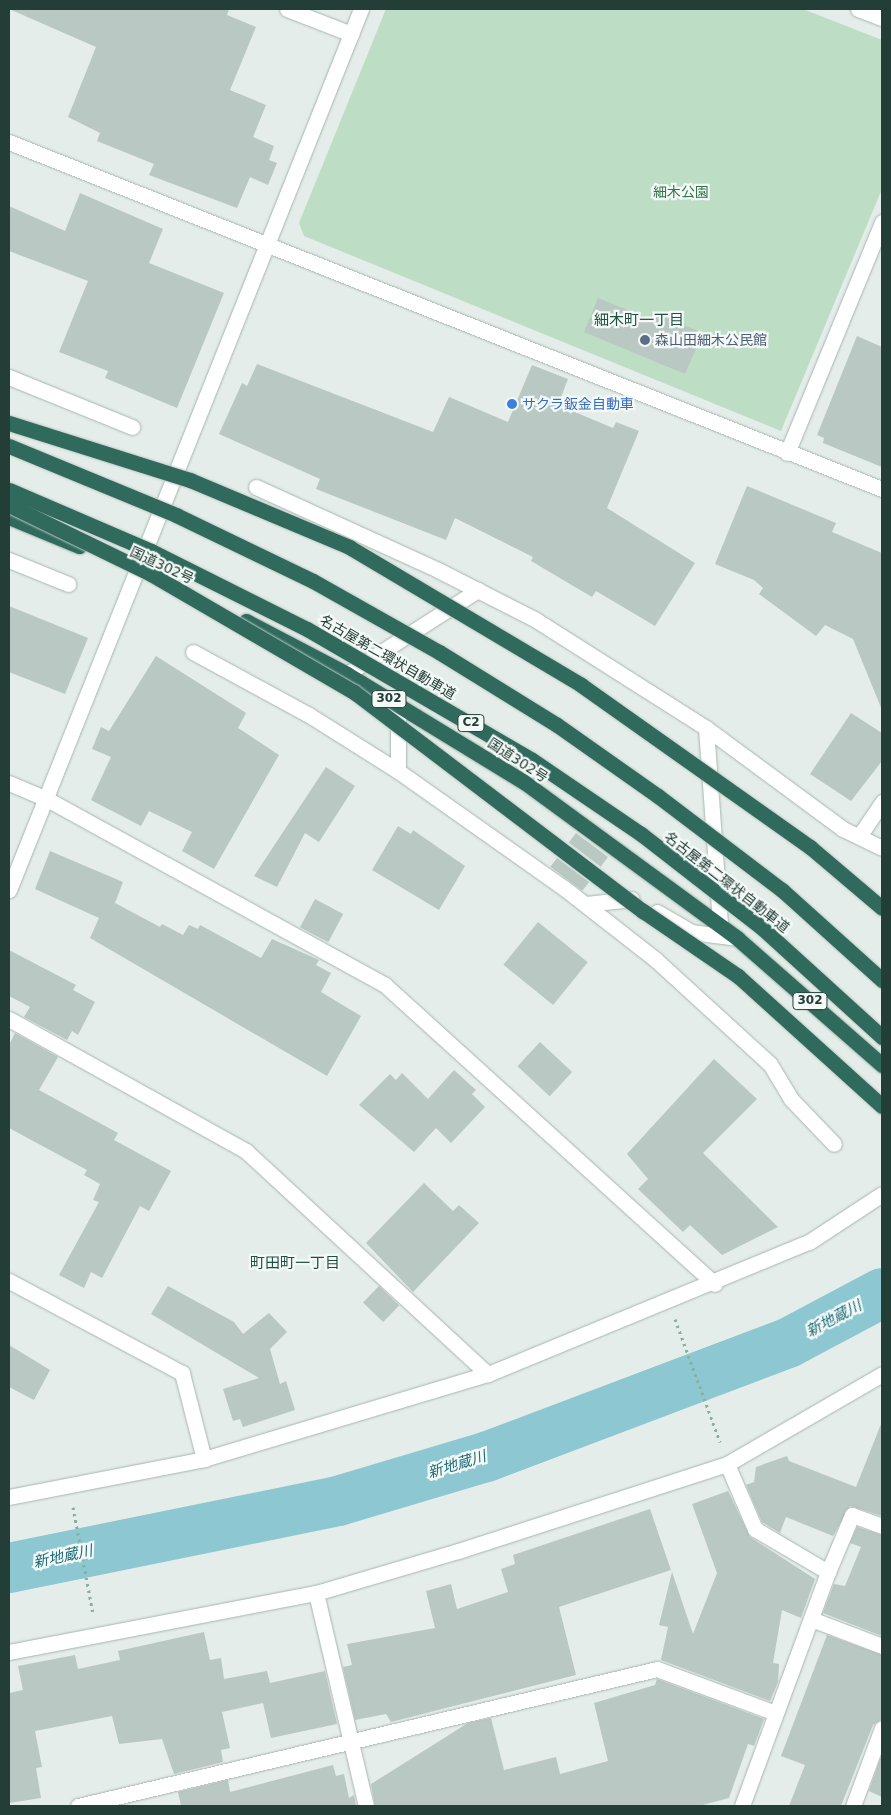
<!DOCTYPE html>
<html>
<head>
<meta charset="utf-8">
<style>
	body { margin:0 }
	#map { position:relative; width:891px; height:1815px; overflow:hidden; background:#e4ede9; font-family:"DejaVu Sans","Noto Sans JP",sans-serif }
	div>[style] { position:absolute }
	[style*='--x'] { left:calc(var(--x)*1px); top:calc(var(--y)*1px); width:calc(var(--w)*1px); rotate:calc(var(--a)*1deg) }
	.green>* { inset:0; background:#bddec5 }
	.river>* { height:50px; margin:-25px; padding:0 25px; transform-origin:25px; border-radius:25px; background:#8dc7d1 }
	.building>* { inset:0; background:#b9c8c2; transform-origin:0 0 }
	.path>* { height:3px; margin-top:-1.5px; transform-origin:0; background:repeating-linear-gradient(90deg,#85b0a2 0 2.5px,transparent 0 6.5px) }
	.roads { filter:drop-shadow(0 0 1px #a6b5b0) drop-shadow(0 0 1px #a6b5b0) }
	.street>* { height:15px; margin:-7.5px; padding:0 7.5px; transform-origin:7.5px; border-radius:7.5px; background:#fff }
	.secondary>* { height:15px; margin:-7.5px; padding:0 7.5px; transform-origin:7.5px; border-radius:7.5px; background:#fff }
	.highway>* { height:15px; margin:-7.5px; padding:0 7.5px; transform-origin:7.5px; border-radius:7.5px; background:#2f6a5d }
	.bridges { filter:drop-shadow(0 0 1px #c1c9c7) drop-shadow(0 0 1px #c1c9c7) }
	.highway-bridge>* { height:15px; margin:-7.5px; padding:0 7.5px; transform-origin:7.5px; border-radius:7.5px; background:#2f6a5d }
	.dots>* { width:14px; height:14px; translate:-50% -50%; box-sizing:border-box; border:2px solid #f4f9f7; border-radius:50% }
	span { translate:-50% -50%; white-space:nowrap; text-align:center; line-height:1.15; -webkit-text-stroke:4.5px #f4f9f7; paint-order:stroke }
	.shield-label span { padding:1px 4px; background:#f4f9f7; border:1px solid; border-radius:4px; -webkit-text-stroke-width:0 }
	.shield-label { font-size:12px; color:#233e37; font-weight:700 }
	.park-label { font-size:14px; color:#2e7548 }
	.service-label { font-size:14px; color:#4e5e75 }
	.left { translate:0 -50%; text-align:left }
	.shop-label { font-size:14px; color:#366cbe }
	.street-label { font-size:14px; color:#233e37 }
	.neighbourhood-label { font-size:15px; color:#1f5044 }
	.water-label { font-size:15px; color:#1e6c7a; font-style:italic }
	.frame { position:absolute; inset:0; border:10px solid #233e37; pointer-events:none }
</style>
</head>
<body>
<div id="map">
	<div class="green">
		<div style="clip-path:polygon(386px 9px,803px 9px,882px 40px,882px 189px,781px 431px,304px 236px,299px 223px)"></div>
	</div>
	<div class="river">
		<div style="--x:9;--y:1568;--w:336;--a:-11.5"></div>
		<div style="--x:338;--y:1501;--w:154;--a:-16.6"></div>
		<div style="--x:486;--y:1457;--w:323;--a:-20.7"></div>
		<div style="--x:788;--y:1343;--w:106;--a:-28"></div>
	</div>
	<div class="building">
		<div style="clip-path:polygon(9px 9px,229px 9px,227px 15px,256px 27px,230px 90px,266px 105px,253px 137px,274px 146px,269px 160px,277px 163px,268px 185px,250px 177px,237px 208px,149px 175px,154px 164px,97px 141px,100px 133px,68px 117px,96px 47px)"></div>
		<div style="clip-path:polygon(80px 193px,163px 229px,149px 263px,224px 293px,177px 408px,105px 378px,108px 371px,59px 352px,88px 281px,9px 251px,9px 206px,65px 231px)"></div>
		<div style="clip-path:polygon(598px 298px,650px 319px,652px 312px,703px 333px,685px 374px,584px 332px)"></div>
		<div style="clip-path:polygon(857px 336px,882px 347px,882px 467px,823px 443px,824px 438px,817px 435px)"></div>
		<div style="clip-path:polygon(257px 364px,433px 432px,449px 397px,508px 422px,532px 365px,568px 379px,558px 405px,613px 428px,616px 422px,639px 431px,607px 508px,695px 563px,655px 626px,596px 591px,592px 597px,531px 561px,533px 557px,455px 518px,446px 540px,316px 489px,320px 479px,219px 434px,242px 383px,247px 386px)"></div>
		<div style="clip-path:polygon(747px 486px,836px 523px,832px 532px,882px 553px,882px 710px,853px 639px,825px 625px,816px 636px,759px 594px,763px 588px,754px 580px,715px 564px)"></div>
		<div style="clip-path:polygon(9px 606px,88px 638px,65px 694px,9px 672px)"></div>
		<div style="clip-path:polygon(156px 656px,246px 713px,238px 728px,279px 755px,214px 869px,182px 851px,192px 832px,149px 811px,141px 826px,91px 800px,111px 757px,92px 749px,101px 727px,109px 731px)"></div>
		<div style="clip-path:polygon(851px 713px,882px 733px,882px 761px,851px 801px,810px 774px)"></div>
		<div style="clip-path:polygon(326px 767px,355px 786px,319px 842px,305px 833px,277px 887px,254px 876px)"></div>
		<div style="clip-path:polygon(398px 826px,411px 834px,413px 830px,465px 866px,439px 910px,372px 870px)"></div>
		<div style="left:576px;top:833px;width:40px;height:12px;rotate:37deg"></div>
		<div style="clip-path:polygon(50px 851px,123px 882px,115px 903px,160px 927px,162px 924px,183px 935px,189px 925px,198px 929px,200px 925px,261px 958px,272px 939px,319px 960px,316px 965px,331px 973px,321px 992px,361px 1016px,327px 1076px,90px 938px,99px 918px,35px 889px)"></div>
		<div style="left:557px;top:858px;width:40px;height:11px;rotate:37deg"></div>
		<div style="left:315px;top:899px;width:32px;height:32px;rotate:28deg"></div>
		<div style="left:538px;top:922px;width:64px;height:55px;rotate:39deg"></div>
		<div style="clip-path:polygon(9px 950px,76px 985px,73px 990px,95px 1002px,78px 1035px,72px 1031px,67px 1040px,24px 1017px,30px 1007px,9px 996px)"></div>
		<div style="clip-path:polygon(15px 1033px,58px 1057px,39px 1090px,118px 1133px,114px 1140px,171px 1171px,149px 1211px,140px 1206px,102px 1278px,91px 1272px,84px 1288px,59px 1275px,99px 1202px,93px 1200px,100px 1184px,84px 1175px,87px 1170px,9px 1128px,9px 1045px)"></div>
		<div style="left:540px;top:1042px;width:44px;height:33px;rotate:43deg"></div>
		<div style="clip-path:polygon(714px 1059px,757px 1099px,703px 1153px,778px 1227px,722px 1255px,690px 1225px,683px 1232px,638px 1189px,648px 1179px,627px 1154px)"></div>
		<div style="clip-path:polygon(454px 1070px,476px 1090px,472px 1094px,485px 1107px,451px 1143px,436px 1128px,414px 1152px,359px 1105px,390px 1074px,396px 1080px,402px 1073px,428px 1099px)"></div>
		<div style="clip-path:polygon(424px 1183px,453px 1211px,459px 1205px,479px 1223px,413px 1292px,366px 1243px)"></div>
		<div style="clip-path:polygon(168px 1286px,234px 1322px,243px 1334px,269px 1313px,287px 1332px,270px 1349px,280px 1384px,286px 1381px,295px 1410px,243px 1427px,240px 1419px,233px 1421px,223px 1389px,259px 1378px,151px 1314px)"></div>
		<div style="left:379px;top:1286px;width:28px;height:23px;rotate:44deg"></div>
		<div style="clip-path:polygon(9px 1345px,50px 1370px,34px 1400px,9px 1387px)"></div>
		<div style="clip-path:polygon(881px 1424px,882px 1516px,850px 1506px,833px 1536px,786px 1517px,780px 1533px,762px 1522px,746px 1485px,754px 1482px,756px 1467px,787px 1456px,789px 1461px,856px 1487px)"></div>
		<div style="clip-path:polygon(728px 1491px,750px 1537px,815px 1579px,801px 1618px,782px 1610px,773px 1663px,779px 1664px,778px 1682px,770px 1701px,661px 1660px,668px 1627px,659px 1625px,672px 1572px,693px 1634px,717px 1573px,692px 1504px)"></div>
		<div style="clip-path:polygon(650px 1509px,671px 1570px,559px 1607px,576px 1675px,391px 1722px,386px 1714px,355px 1720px,343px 1667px,352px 1665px,347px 1644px,435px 1628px,426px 1591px,451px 1584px,457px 1609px,508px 1592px,501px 1569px,515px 1564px,513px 1555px)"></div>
		<div style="clip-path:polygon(857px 1527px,882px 1535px,882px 1636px,823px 1613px,834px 1584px,845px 1586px,861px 1547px,850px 1543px)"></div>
		<div style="clip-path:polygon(204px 1632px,210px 1660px,221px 1658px,224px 1679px,267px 1671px,270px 1683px,325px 1671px,337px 1724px,271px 1738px,263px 1703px,222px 1712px,230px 1748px,221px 1750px,223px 1762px,174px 1774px,162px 1739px,119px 1744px,112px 1716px,35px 1731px,42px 1767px,36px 1768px,41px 1798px,9px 1803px,9px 1693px,23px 1690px,18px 1666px,75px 1655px,78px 1669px,120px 1660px,118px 1651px)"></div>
		<div style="clip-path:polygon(827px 1635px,882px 1655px,882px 1719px,873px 1725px,841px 1806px,789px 1806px,805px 1765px,781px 1756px)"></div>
		<div style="clip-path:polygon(657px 1679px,764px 1719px,754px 1746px,748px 1744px,729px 1798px,699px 1806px,375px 1806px,371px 1784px,468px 1723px,491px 1718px,504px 1770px,556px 1757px,560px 1774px,608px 1761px,594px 1703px,655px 1685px)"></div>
		<div style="clip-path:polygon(882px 1754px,882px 1797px,869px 1791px)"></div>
		<div style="clip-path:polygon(333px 1765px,336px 1776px,344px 1774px,349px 1798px,354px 1795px,356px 1806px,181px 1806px,178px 1792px,228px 1780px,230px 1792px)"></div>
	</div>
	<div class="path">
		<div style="--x:675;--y:1319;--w:131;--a:69.9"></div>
		<div style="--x:73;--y:1507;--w:109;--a:79.4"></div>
	</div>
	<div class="roads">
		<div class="street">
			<div style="--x:287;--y:9;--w:69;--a:21.3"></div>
			<div style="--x:858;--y:9;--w:26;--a:21"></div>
			<div style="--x:9;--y:377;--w:133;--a:22.1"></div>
			<div style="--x:787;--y:453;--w:250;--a:-67.6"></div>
			<div style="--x:256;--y:487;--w:200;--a:24.5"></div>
			<div style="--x:438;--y:570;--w:110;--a:27"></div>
			<div style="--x:536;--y:620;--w:201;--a:32.4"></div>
			<div style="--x:706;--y:728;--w:170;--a:36.4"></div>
			<div style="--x:843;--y:829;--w:43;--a:26"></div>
			<div style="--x:9;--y:560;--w:64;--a:22.1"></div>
			<div style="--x:193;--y:652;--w:132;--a:28.5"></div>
			<div style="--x:309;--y:715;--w:105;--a:32.2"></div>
			<div style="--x:398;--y:771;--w:203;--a:35.2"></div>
			<div style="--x:564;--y:888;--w:117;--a:38"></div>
			<div style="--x:656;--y:960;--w:154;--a:42.4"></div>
			<div style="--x:770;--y:1064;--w:41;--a:59"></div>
			<div style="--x:791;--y:1099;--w:62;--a:46.3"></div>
			<div style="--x:347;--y:674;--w:156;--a:-32.7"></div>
			<div style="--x:398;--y:704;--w:67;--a:90"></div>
			<div style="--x:706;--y:728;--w:197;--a:85.9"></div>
			<div style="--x:9;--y:783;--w:39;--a:23"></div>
			<div style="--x:45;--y:798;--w:388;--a:28.8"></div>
			<div style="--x:385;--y:985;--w:445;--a:42.2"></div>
			<div style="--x:860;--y:835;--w:40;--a:-56"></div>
			<div style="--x:9;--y:890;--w:949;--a:-68.22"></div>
			<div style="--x:586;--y:904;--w:46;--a:-6.2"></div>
			<div style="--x:657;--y:912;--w:39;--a:30"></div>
			<div style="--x:691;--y:932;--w:46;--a:7.4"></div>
			<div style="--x:9;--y:1019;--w:271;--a:29.1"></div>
			<div style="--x:246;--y:1151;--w:329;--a:42.7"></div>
			<div style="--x:727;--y:1464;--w:71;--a:66.7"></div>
			<div style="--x:755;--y:1529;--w:85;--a:30.5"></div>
			<div style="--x:828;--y:1572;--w:249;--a:110.2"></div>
			<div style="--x:828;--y:1572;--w:62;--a:-67.2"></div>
			<div style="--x:852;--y:1515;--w:32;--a:20"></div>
			<div style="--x:316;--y:1593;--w:219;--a:76.8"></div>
			<div style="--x:811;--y:1619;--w:76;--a:20.8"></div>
			<div style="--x:9;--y:1652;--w:313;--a:-10.9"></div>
			<div style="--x:316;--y:1593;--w:148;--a:-16.5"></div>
			<div style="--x:458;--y:1551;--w:283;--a:-17.9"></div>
			<div style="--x:727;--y:1464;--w:179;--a:-30.1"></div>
			<div style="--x:78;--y:1806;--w:595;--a:-13.31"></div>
			<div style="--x:657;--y:1669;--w:126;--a:20.4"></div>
			<div style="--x:853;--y:1806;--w:83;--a:-69.6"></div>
		</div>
		<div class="secondary">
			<div style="--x:9;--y:142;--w:939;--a:21.68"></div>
			<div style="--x:9;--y:1281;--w:196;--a:28"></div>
			<div style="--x:182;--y:1373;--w:89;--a:75.7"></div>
			<div style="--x:9;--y:1497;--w:199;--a:-11"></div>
			<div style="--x:204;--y:1459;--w:296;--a:-16.7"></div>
			<div style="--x:488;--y:1374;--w:347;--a:-22.4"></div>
			<div style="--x:809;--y:1242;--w:87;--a:-33.3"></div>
		</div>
		<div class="highway">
			<div style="--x:9;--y:517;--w:76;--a:22.5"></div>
			<div style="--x:246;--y:621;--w:114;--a:27.7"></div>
			<div style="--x:347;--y:674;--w:207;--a:31.4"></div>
			<div style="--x:524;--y:782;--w:264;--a:36.2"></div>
			<div style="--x:737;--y:938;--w:193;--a:41.2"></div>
		</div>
	</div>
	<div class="bridges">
		<div class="highway-bridge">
			<div style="--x:9;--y:423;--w:190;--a:17.5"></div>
			<div style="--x:190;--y:480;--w:173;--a:22.8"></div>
			<div style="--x:349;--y:547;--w:270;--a:30.7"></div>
			<div style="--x:581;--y:685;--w:281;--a:35.3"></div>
			<div style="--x:810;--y:847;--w:94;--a:40.3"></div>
			<div style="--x:9;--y:446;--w:181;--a:22.4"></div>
			<div style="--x:176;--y:515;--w:152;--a:25.7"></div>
			<div style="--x:313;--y:581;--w:145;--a:29.4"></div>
			<div style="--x:439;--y:652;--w:139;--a:31.7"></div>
			<div style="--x:557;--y:725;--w:123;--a:35.1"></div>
			<div style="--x:658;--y:796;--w:156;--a:37.2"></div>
			<div style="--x:782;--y:890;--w:135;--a:42"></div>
			<div style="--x:9;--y:490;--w:155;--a:23.2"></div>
			<div style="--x:151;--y:551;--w:174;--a:26.6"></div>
			<div style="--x:307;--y:629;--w:260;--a:30.2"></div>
			<div style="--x:532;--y:760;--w:132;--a:34.2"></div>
			<div style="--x:641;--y:834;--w:152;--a:37.8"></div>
			<div style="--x:761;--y:927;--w:164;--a:42.3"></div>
			<div style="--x:9;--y:505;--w:158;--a:25.9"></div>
			<div style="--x:151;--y:574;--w:235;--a:30.2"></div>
			<div style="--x:354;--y:692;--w:363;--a:37.2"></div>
			<div style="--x:643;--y:911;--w:115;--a:34.4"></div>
			<div style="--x:738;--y:976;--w:194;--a:42.1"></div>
		</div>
	</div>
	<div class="dots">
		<div style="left:645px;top:340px;background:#5c6f8a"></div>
		<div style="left:512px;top:404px;background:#3f7fe0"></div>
	</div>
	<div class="shield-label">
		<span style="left:389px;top:699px">302</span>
		<span style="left:471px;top:723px">C2</span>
		<span style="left:810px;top:1001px">302</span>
	</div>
	<div class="park-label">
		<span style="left:681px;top:192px">細木公園</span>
	</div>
	<div class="service-label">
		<span class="left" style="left:655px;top:340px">森山田細木公民館</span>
	</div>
	<div class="shop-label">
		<span class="left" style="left:522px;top:404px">サクラ鈑金自動車</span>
	</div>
	<div class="street-label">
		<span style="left:162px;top:565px;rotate:25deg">国道302号</span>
		<span style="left:388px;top:657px;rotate:30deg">名古屋第二環状自動車道</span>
		<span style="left:518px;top:760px;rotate:33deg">国道302号</span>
		<span style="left:727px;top:882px;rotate:38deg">名古屋第二環状自動車道</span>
	</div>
	<div class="neighbourhood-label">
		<span style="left:639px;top:321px">細木町一丁目</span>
		<span style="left:295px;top:1264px">町田町一丁目</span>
	</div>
	<div class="water-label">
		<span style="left:834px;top:1319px;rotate:-28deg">新地蔵川</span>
		<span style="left:457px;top:1465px;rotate:-17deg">新地蔵川</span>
		<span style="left:63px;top:1557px;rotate:-12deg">新地蔵川</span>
	</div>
	<div class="frame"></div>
</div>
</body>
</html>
